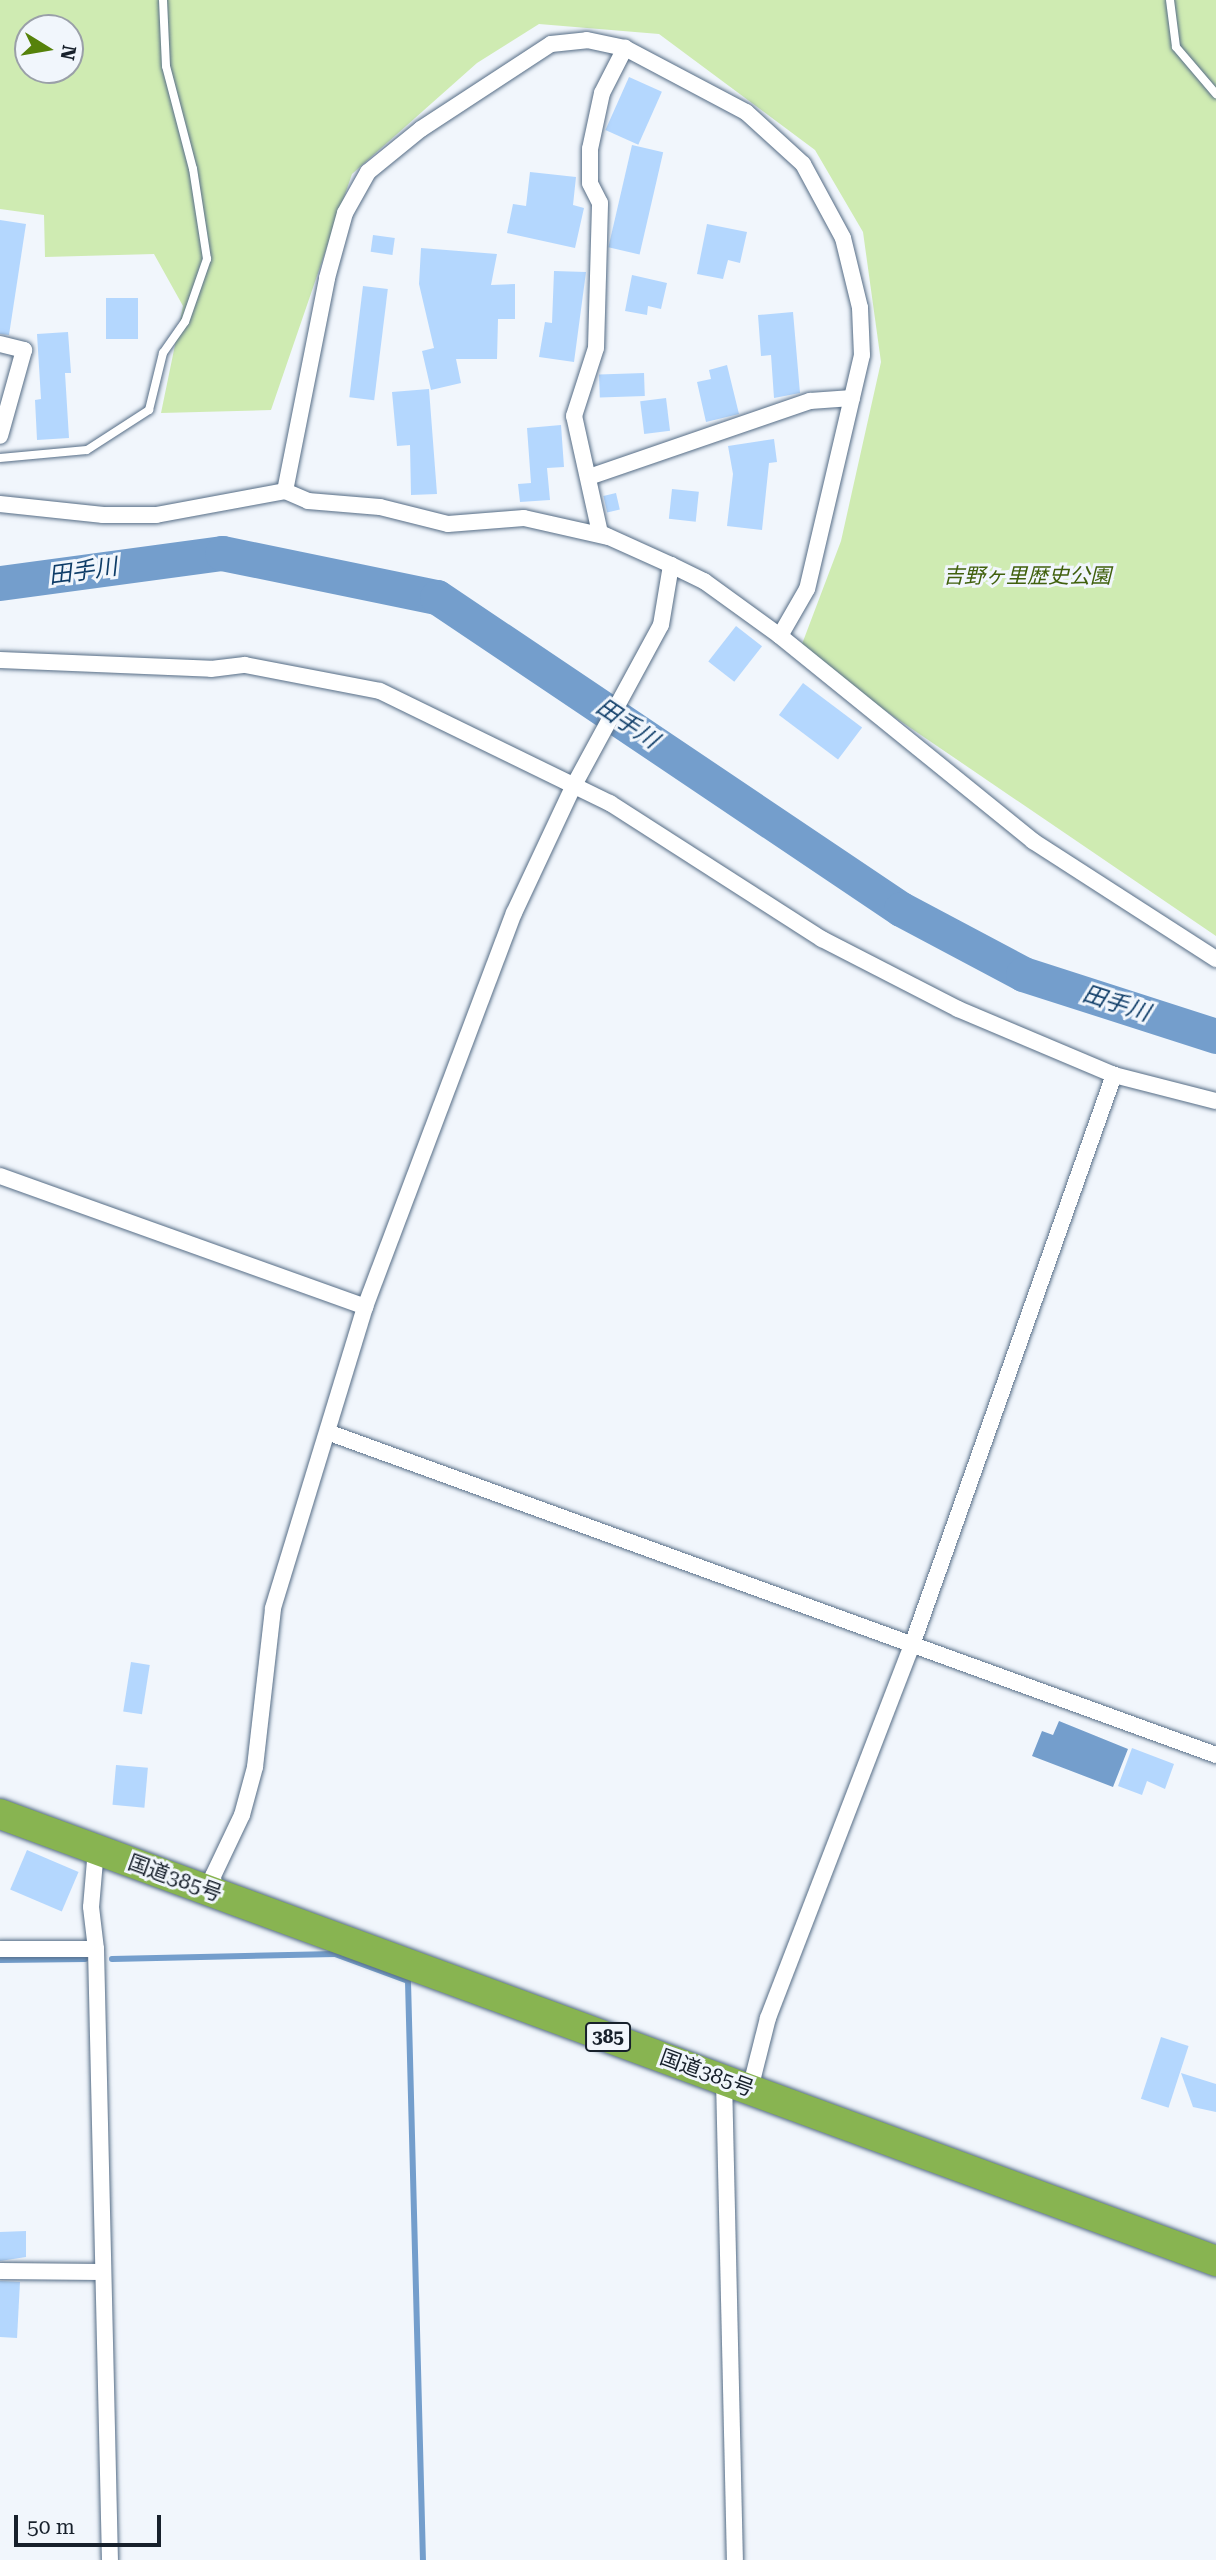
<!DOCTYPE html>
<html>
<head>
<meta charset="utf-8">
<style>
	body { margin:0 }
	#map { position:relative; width:1216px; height:2560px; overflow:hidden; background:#f1f6fc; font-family:"Roboto Serif","Noto Sans JP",serif }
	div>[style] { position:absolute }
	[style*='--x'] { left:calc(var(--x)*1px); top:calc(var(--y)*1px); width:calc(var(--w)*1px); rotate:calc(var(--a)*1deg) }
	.green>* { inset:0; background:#cfebb2 }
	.water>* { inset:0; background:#749ecc }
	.stream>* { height:6px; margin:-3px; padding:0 3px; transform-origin:3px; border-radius:3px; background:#749ecc }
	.river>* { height:35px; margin:-17.5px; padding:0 17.5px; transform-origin:17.5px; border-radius:17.5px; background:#749ecc }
	.building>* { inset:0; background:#b4d7fe; transform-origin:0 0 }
	.roads { filter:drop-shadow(0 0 2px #566d86) drop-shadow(0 0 2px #566d86) }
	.lane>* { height:8px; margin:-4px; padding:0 4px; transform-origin:4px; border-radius:4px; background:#fff }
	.street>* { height:16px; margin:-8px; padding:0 8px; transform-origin:8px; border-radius:8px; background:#fff }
	.highway>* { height:30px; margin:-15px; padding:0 15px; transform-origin:15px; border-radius:15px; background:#88b451 }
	span { translate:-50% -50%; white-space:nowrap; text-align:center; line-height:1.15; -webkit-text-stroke:6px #f1f6fc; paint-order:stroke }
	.shield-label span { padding:2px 5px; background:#f1f6fc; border:2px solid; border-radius:5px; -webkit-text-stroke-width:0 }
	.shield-label { font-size:19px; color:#17202b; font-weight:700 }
	.park-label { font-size:21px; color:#40600d; font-style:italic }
	.street-label { font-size:21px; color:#17202b }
	.water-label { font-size:23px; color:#0f3d68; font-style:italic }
	.north { position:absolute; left:14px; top:14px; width:70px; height:70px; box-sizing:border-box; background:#f1f6fc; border:2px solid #9aa0a8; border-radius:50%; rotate:101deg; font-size:19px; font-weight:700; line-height:28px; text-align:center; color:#17202b }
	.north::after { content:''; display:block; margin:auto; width:24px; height:32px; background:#56820b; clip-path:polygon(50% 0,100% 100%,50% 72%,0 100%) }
	.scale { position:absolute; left:14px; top:2515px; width:147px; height:32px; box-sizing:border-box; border:4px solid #17202b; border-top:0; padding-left:9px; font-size:21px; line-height:24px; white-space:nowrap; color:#17202b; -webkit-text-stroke:5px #f1f6fc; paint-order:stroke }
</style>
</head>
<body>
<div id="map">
	<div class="green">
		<div style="clip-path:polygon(evenodd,0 0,1216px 0,1216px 936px,799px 652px,841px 541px,881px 362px,863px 232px,815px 150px,659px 34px,539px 24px,477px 63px,352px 174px,271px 410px,161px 413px,183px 306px,154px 254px,45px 257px,44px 215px,0 209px,0 0,28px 28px,70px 28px,70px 70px,28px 70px,28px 28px)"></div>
	</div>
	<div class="water">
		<div style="clip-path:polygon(1059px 1721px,1128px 1749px,1113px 1787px,1032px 1756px,1042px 1731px,1053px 1735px)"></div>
	</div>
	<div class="stream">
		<div style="--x:112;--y:1959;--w:223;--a:-1.3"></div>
		<div style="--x:335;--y:1954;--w:78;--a:20.3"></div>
		<div style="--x:408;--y:1981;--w:579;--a:88.52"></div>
		<div style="--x:0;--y:1960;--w:85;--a:-0.7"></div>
	</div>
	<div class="river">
		<div style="--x:0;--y:583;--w:224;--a:-7.7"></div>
		<div style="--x:222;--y:553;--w:219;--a:11.6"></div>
		<div style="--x:437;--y:597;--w:559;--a:33.92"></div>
		<div style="--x:901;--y:909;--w:138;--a:28"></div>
		<div style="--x:1023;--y:974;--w:203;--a:17.8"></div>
	</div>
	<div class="building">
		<div style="left:629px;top:77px;width:36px;height:58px;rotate:24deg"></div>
		<div style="left:632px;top:145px;width:32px;height:105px;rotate:13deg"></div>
		<div style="clip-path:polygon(530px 172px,576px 177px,573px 205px,584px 208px,575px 248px,507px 233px,513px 204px,526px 206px)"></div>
		<div style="clip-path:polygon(0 220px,26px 224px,9px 335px,0 334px)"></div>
		<div style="clip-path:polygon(707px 224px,747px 232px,740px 263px,728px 260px,723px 279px,697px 274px)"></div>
		<div style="left:373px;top:235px;width:22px;height:17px;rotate:8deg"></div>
		<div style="clip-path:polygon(421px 248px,497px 254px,491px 285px,515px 284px,515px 319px,498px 319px,497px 359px,456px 359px,461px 383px,431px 390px,422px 351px,434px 348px,419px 284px)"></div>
		<div style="clip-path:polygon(554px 271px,586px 272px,574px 362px,539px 357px,545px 322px,552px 323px)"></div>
		<div style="clip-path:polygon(632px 275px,667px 283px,661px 309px,648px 306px,647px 315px,625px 311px)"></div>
		<div style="left:363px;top:286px;width:25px;height:112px;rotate:7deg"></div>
		<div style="left:106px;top:298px;width:32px;height:41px"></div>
		<div style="clip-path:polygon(793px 312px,800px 393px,774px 398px,771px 355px,761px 356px,758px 315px)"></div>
		<div style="clip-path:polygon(68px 332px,71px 373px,65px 373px,69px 438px,37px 440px,35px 400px,41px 399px,37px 334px)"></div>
		<div style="clip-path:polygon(727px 365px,739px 414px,706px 422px,697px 382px,711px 379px,709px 370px)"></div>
		<div style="left:644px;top:373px;width:23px;height:45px;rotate:88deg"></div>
		<div style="clip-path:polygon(429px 389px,437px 494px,411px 495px,410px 445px,397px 446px,392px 392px)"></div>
		<div style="left:666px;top:398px;width:33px;height:26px;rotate:83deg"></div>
		<div style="clip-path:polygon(561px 425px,564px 467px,547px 468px,550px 500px,520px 502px,518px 484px,531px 483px,527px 428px)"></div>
		<div style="clip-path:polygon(774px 439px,777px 462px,769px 463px,762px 530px,727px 526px,733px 474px,728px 446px)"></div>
		<div style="left:672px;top:489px;width:27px;height:30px;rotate:6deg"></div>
		<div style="left:616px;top:493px;width:17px;height:13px;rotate:77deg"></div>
		<div style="left:736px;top:626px;width:33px;height:45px;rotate:38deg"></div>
		<div style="left:803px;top:683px;width:74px;height:40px;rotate:37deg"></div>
		<div style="left:131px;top:1662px;width:19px;height:50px;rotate:9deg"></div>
		<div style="clip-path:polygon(1132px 1748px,1174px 1764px,1165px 1789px,1147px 1781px,1142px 1795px,1118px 1786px)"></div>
		<div style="left:116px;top:1765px;width:32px;height:40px;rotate:5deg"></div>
		<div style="left:27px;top:1850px;width:56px;height:43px;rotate:23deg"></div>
		<div style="left:1161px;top:2037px;width:29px;height:65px;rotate:18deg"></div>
		<div style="clip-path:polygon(1181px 2073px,1216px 2084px,1216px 2112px,1193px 2107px)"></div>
		<div style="clip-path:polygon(26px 2231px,26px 2257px,0 2261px,0 2232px)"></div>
		<div style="left:0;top:2281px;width:20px;height:56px;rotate:3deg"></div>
	</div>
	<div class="roads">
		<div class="lane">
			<div style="--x:1170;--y:0;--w:47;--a:82.7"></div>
			<div style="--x:1176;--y:47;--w:62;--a:49.6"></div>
			<div style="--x:0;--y:458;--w:87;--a:-5.3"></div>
			<div style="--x:87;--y:450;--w:74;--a:-32.8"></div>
			<div style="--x:149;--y:410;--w:59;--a:-76.2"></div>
			<div style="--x:163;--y:353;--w:38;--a:-55"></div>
			<div style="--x:185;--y:322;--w:67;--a:-70.8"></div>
			<div style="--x:207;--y:259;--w:91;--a:-98.8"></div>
			<div style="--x:193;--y:169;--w:106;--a:-104.7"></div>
			<div style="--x:166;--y:66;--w:66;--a:-92.6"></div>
		</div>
		<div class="street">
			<div style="--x:0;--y:344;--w:25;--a:14"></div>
			<div style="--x:24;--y:350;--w:89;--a:105.6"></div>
			<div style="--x:589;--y:477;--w:234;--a:-19"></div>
			<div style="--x:810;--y:401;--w:42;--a:-4.1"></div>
			<div style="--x:285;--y:491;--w:217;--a:-78.8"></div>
			<div style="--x:327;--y:278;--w:67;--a:-74.5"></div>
			<div style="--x:345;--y:213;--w:47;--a:-60.7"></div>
			<div style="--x:368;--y:172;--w:68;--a:-39.1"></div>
			<div style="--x:421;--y:129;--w:155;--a:-33.2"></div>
			<div style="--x:551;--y:44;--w:36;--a:-6"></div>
			<div style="--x:587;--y:40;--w:39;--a:12"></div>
			<div style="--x:625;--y:48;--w:137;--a:27.9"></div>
			<div style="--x:746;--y:112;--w:77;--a:42.4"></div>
			<div style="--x:803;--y:164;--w:84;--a:61.6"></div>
			<div style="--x:843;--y:238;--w:72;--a:76.3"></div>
			<div style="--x:860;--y:308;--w:47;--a:87.6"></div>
			<div style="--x:862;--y:355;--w:240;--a:103.2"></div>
			<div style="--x:807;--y:589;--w:54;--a:119.9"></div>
			<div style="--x:0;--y:504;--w:104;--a:6.1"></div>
			<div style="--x:103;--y:515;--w:53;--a:0"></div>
			<div style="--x:156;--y:515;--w:131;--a:-10.5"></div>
			<div style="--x:285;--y:491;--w:25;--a:23"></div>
			<div style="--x:308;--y:501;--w:72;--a:4.8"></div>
			<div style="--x:380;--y:507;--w:70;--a:14"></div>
			<div style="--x:448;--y:524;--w:76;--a:-4.5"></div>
			<div style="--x:524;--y:518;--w:86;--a:12.7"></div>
			<div style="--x:671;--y:565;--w:37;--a:26"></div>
			<div style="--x:704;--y:581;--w:94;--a:35.9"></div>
			<div style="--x:780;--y:636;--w:326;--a:39"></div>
			<div style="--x:1033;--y:841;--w:218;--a:32.8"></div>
			<div style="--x:0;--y:660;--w:211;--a:2.4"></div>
			<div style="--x:211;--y:669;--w:34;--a:-7"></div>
			<div style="--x:245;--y:665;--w:137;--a:10.9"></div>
			<div style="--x:380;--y:691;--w:256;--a:26"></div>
			<div style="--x:610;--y:803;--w:252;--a:32.7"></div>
			<div style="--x:822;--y:939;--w:153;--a:27.2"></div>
			<div style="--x:958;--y:1009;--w:169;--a:22.9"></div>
			<div style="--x:1114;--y:1075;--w:105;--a:14.3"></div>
			<div style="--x:0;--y:1176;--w:388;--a:19.7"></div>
			<div style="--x:330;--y:1433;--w:943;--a:19.97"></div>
			<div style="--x:96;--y:1849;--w:58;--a:94.9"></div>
			<div style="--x:91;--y:1907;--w:42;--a:83.2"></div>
			<div style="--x:96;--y:1949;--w:611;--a:88.69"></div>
			<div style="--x:215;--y:1893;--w:17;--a:-97"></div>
			<div style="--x:213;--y:1876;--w:68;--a:-64.6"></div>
			<div style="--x:242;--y:1815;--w:50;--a:-74.8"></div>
			<div style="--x:255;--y:1767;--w:160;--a:-83.5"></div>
			<div style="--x:273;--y:1608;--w:315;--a:-73"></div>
			<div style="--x:365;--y:1307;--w:421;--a:-69.3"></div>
			<div style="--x:514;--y:913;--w:139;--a:-64.9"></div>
			<div style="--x:573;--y:787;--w:184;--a:-61.5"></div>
			<div style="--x:661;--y:625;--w:61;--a:-80.5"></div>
			<div style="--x:671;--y:565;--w:78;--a:-155.7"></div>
			<div style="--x:600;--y:533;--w:120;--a:-102.5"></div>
			<div style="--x:574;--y:416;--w:71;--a:-72.1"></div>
			<div style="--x:596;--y:348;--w:145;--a:-88.4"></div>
			<div style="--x:600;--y:203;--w:22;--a:-117"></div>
			<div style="--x:590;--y:183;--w:34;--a:-90"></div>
			<div style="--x:590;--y:149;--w:57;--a:-77.9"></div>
			<div style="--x:602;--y:93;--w:51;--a:-62.9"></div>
			<div style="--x:0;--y:1949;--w:96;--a:0"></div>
			<div style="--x:724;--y:2079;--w:481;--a:88.7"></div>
			<div style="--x:750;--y:2089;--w:73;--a:-75.8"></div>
			<div style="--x:768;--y:2018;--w:400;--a:-68.9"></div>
			<div style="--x:912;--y:1645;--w:605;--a:-70.49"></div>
			<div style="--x:0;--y:2271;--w:101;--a:0.6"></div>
		</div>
		<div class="highway">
			<div style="--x:0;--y:1814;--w:1296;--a:20.18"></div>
		</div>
	</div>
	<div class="shield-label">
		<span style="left:608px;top:2037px">385</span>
	</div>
	<div class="park-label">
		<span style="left:1027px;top:576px">吉野ヶ里歴史公園</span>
	</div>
	<div class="street-label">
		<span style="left:175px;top:1878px;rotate:20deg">国道385号</span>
		<span style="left:707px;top:2073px;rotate:20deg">国道385号</span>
	</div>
	<div class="water-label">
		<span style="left:83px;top:572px;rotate:-8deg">田手川</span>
		<span style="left:627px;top:724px;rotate:34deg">田手川</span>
		<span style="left:1116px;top:1004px;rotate:18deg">田手川</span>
	</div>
	<div class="north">N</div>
	<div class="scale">50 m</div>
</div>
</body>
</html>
